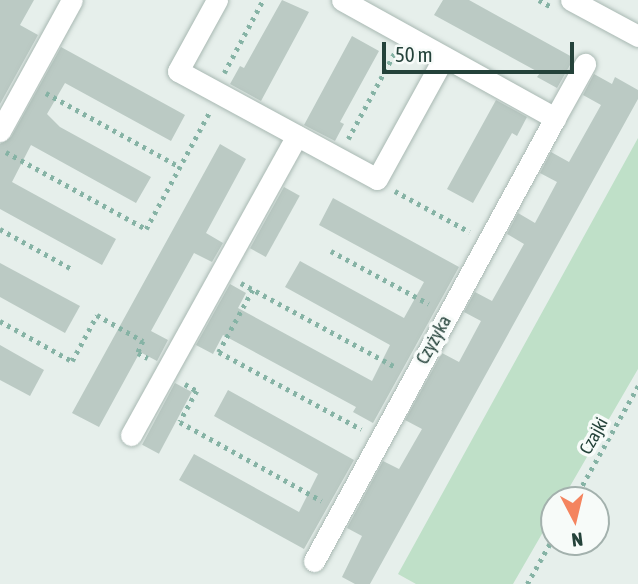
<!DOCTYPE html>
<html>
<head>
<meta charset="utf-8">
<style>
	body { margin:0 }
	#map { position:relative; width:638px; height:584px; overflow:hidden; background:#e6efeb; font-family:"Asap Condensed",sans-serif }
	div>[style] { position:absolute }
	[style*='--x'] { left:calc(var(--x)*1px); top:calc(var(--y)*1px); width:calc(var(--w)*1px); rotate:calc(var(--a)*1deg) }
	.green>* { inset:0; background:#bfe0c8 }
	.building>* { inset:0; background:#bbcac4; transform-origin:0 0 }
	.path>* { height:4.5px; margin-top:-2.25px; transform-origin:0; background:repeating-linear-gradient(90deg,#86b3a5 0 3.5px,transparent 0 8.5px) }
	.roads { filter:drop-shadow(0 0 2px #a8b8b2) drop-shadow(0 0 2px #a8b8b2) }
	.street>* { height:21px; margin:-10.5px; padding:0 10.5px; transform-origin:10.5px; border-radius:10.5px; background:#fff }
	span { translate:-50% -50%; white-space:nowrap; text-align:center; line-height:1.15; -webkit-text-stroke:7px #f7fbf9; paint-order:stroke }
	.street-label { font-size:18px; color:#24423a }
	.north { position:absolute; left:540px; top:486px; width:70px; height:70px; box-sizing:border-box; background:#f7fbf9; border:2px solid #a3b1ad; border-radius:50%; rotate:173deg; font-size:19px; font-weight:700; line-height:28px; text-align:center; color:#24423a }
	.north::after { content:''; display:block; margin:auto; width:24px; height:32px; background:#f4845f; clip-path:polygon(50% 0,100% 100%,50% 72%,0 100%) }
	.scale { position:absolute; left:382px; top:42px; width:192px; height:32px; box-sizing:border-box; border:4px solid #24423a; border-top:0; padding-left:9px; font-size:21px; line-height:24px; white-space:nowrap; color:#24423a; -webkit-text-stroke:5px #f7fbf9; paint-order:stroke }
</style>
</head>
<body>
<div id="map">
	<div class="green">
		<div style="clip-path:polygon(638px 138px,638px 369px,562px 500px,554px 500px,554px 513px,513px 584px,416px 584px,398px 574px)"></div>
	</div>
	<div class="building">
		<div style="clip-path:polygon(0 0,34px 0,20px 25px,38px 35px,0 104px)"></div>
		<div style="clip-path:polygon(282px 0,309px 12px,261px 101px,230px 84px,240px 66px,244px 68px)"></div>
		<div style="clip-path:polygon(443px 0,469px 0,574px 58px,557px 88px,537px 77px,540px 73px,434px 15px)"></div>
		<div style="clip-path:polygon(352px 36px,379px 51px,340px 122px,344px 124px,335px 141px,304px 125px)"></div>
		<div style="clip-path:polygon(61px 47px,185px 115px,171px 141px,65px 83px,47px 114px,60px 127px,151px 177px,136px 203px,31px 145px,12px 182px,116px 239px,102px 265px,0 209px,0 144px,11px 137px)"></div>
		<div style="clip-path:polygon(594px 74px,612px 84px,615px 77px,638px 90px,638px 99px,370px 584px,355px 584px,342px 577px,362px 536px,347px 528px,383px 461px,399px 469px,422px 429px,405px 420px,442px 353px,459px 362px,481px 321px,464px 312px,475px 292px,492px 301px,524px 244px,507px 234px,518px 213px,535px 223px,557px 182px,540px 173px,551px 152px,569px 162px,601px 105px,583px 95px)"></div>
		<div style="clip-path:polygon(496px 100px,527px 117px,517px 136px,512px 133px,473px 203px,447px 189px)"></div>
		<div style="clip-path:polygon(220px 144px,246px 159px,206px 233px,223px 243px,212px 262px,194px 253px,151px 331px,168px 340px,157px 361px,140px 352px,99px 427px,72px 413px)"></div>
		<div style="left:284px;top:187px;width:18px;height:70px;rotate:29deg"></div>
		<div style="clip-path:polygon(333px 198px,459px 267px,373px 423px,353px 412px,356px 407px,223px 335px,213px 354px,196px 345px,230px 284px,246px 293px,238px 308px,372px 381px,390px 345px,285px 287px,300px 261px,404px 318px,424px 282px,319px 225px)"></div>
		<div style="clip-path:polygon(0 263px,80px 306px,65px 333px,0 297px)"></div>
		<div style="clip-path:polygon(0 345px,44px 370px,30px 396px,0 380px)"></div>
		<div style="left:175px;top:383px;width:19px;height:70px;rotate:28deg"></div>
		<div style="clip-path:polygon(228px 390px,354px 460px,304px 549px,179px 480px,194px 454px,299px 512px,318px 474px,214px 416px)"></div>
	</div>
	<div class="path">
		<div style="--x:539;--y:0;--w:13;--a:29"></div>
		<div style="--x:224;--y:73;--w:83;--a:-61.9"></div>
		<div style="--x:46;--y:93;--w:153;--a:28.9"></div>
		<div style="--x:348;--y:139;--w:97;--a:-61.6"></div>
		<div style="--x:6;--y:152;--w:160;--a:28.8"></div>
		<div style="--x:146;--y:229;--w:132;--a:-61.5"></div>
		<div style="--x:395;--y:191;--w:85;--a:28.7"></div>
		<div style="--x:0;--y:229;--w:82;--a:29.1"></div>
		<div style="--x:331;--y:251;--w:111;--a:28.4"></div>
		<div style="--x:241;--y:283;--w:176;--a:28.5"></div>
		<div style="--x:253;--y:290;--w:71;--a:118.7"></div>
		<div style="--x:219;--y:352;--w:162;--a:28.5"></div>
		<div style="--x:0;--y:321;--w:82;--a:29.1"></div>
		<div style="--x:72;--y:361;--w:52;--a:-61.5"></div>
		<div style="--x:97;--y:315;--w:53;--a:29.5"></div>
		<div style="--x:143;--y:341;--w:13;--a:113"></div>
		<div style="--x:138;--y:353;--w:11;--a:27"></div>
		<div style="--x:185;--y:384;--w:14;--a:30"></div>
		<div style="--x:197;--y:391;--w:35;--a:119"></div>
		<div style="--x:180;--y:422;--w:162;--a:29.1"></div>
		<div style="--x:574;--y:500;--w:131;--a:-60.7"></div>
		<div style="--x:527;--y:584;--w:55;--a:-60.6"></div>
	</div>
	<div class="roads">
		<div class="street">
			<div style="--x:217;--y:0;--w:81;--a:118.8"></div>
			<div style="--x:178;--y:71;--w:226;--a:28.5"></div>
			<div style="--x:377;--y:179;--w:139;--a:-61.2"></div>
			<div style="--x:342;--y:0;--w:244;--a:29"></div>
			<div style="--x:555;--y:118;--w:62;--a:-60.9"></div>
			<div style="--x:571;--y:0;--w:76;--a:28.2"></div>
			<div style="--x:0;--y:131;--w:149;--a:-61.2"></div>
			<div style="--x:131;--y:435;--w:342;--a:-61"></div>
			<div style="--x:314;--y:561;--w:504;--a:-61.45"></div>
		</div>
	</div>
	<div class="street-label">
		<span style="left:434px;top:340px;rotate:-61deg">Czyżyka</span>
		<span style="left:594px;top:436px;rotate:-61deg">Czajki</span>
	</div>
	<div class="north">N</div>
	<div class="scale">50 m</div>
</div>
</body>
</html>
